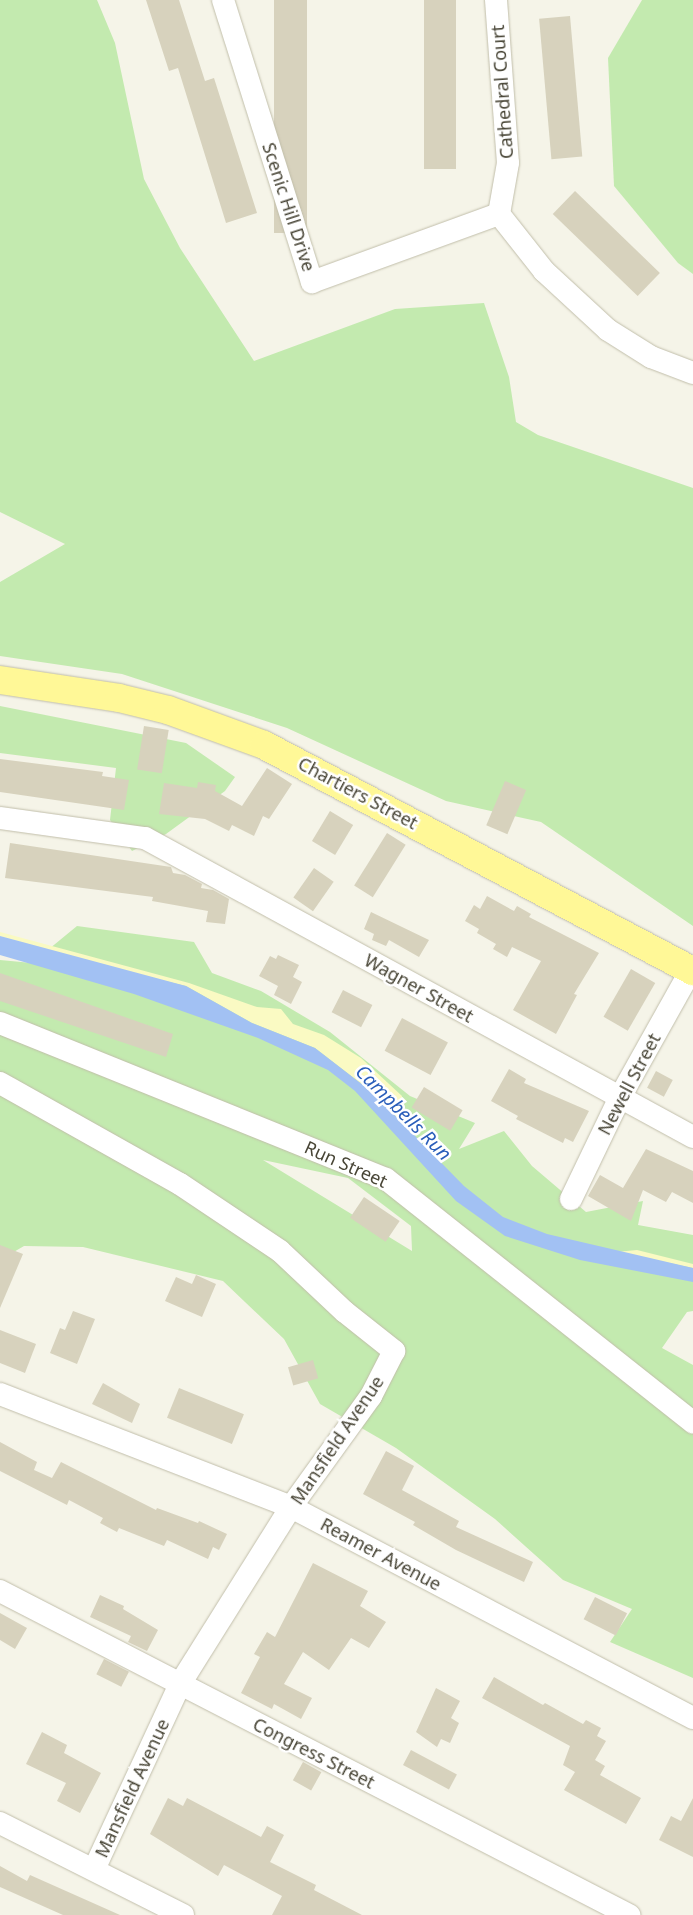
<!DOCTYPE html>
<html>
<head>
<meta charset="utf-8">
<style>
	body { margin:0 }
	#map { position:relative; width:693px; height:1915px; overflow:hidden; background:#f5f4e8; font-family:"Noto Sans",sans-serif }
	div>[style] { position:absolute }
	[style*='--x'] { left:calc(var(--x)*1px); top:calc(var(--y)*1px); width:calc(var(--w)*1px); rotate:calc(var(--a)*1deg) }
	.green>* { inset:0; background:#c3eaaf }
	.sand>* { inset:0; background:#fafac3 }
	.water>* { inset:0; background:#a2c1f3 }
	.building>* { inset:0; background:#d7d2bd; transform-origin:0 0 }
	.roads { filter:drop-shadow(0 0 1px #c1beaa) drop-shadow(0 0 1px #c1beaa) }
	.minor>* { height:22px; margin:-11px; padding:0 11px; transform-origin:11px; border-radius:11px; background:#fff }
	.major>* { height:28px; margin:-14px; padding:0 14px; transform-origin:14px; border-radius:14px; background:#fff897 }
	span { translate:-50% -50%; white-space:nowrap; text-align:center; line-height:1.15; -webkit-text-stroke:5px #fff; paint-order:stroke }
	.street-label { font-size:18px; color:#484536 }
	.water-label { font-size:19px; color:#2a5eba; font-style:italic }
</style>
</head>
<body>
<div id="map">
	<div class="green">
		<div style="clip-path:polygon(0 0,97px 0,115px 43px,144px 179px,180px 248px,254px 361px,395px 309px,484px 303px,509px 377px,516px 422px,538px 435px,693px 488px,693px 926px,541px 822px,446px 801px,287px 728px,122px 674px,0 656px,0 582px,65px 544px,0 512px)"></div>
		<div style="clip-path:polygon(642px 0,693px 0,693px 274px,678px 263px,614px 186px,608px 58px)"></div>
		<div style="clip-path:polygon(0 706px,186px 743px,235px 777px,225px 791px,166px 834px,132px 851px,110px 820px,116px 768px,0 753px)"></div>
		<div style="clip-path:polygon(evenodd,77px 926px,194px 942px,212px 973px,261px 991px,330px 1032px,410px 1096px,475px 1123px,459px 1149px,504px 1131px,532px 1166px,586px 1212px,643px 1201px,638px 1225px,693px 1235px,693px 1311px,687px 1312px,662px 1348px,693px 1365px,693px 1678px,610px 1642px,632px 1609px,563px 1580px,495px 1519px,396px 1448px,320px 1404px,284px 1339px,223px 1281px,83px 1247px,24px 1246px,0 1260px,0 960px,32px 963px,77px 926px,263px 1160px,348px 1178px,411px 1226px,412px 1251px,263px 1160px)"></div>
	</div>
	<div class="sand">
		<div style="clip-path:polygon(0 932px,189px 983px,257px 1007px,281px 1009px,293px 1024px,324px 1035px,361px 1058px,402px 1096px,402px 1124px,372px 1092px,315px 1048px,252px 1023px,186px 986px,102px 966px,0 936px)"></div>
		<div style="clip-path:polygon(637px 1250px,693px 1264px,693px 1268px,616px 1252px)"></div>
	</div>
	<div class="water">
		<div style="clip-path:polygon(0 936px,186px 986px,252px 1023px,315px 1048px,372px 1092px,464px 1186px,503px 1217px,547px 1234px,693px 1268px,693px 1282px,580px 1260px,505px 1236px,456px 1201px,355px 1091px,328px 1070px,258px 1038px,134px 994px,0 955px)"></div>
	</div>
	<div class="building">
		<div style="clip-path:polygon(146px 0,179px 0,205px 81px,214px 78px,257px 213px,226px 223px,178px 68px,169px 71px)"></div>
		<div style="left:274px;top:0;width:33px;height:233px"></div>
		<div style="left:424px;top:0;width:32px;height:169px"></div>
		<div style="left:570px;top:16px;width:141px;height:31px;rotate:85deg"></div>
		<div style="left:575px;top:191px;width:118px;height:32px;rotate:44deg"></div>
		<div style="left:144px;top:726px;width:25px;height:44px;rotate:9deg"></div>
		<div style="clip-path:polygon(0 759px,103px 772px,102px 776px,129px 780px,124px 810px,0 792px)"></div>
		<div style="clip-path:polygon(267px 768px,292px 784px,269px 819px,263px 816px,254px 836px,232px 825px,229px 831px,205px 819px,159px 814px,164px 783px,197px 788px,198px 782px,216px 785px,215px 791px,242px 806px)"></div>
		<div style="left:505px;top:781px;width:23px;height:48px;rotate:23deg"></div>
		<div style="left:330px;top:811px;width:27px;height:35px;rotate:31deg"></div>
		<div style="left:387px;top:833px;width:22px;height:62px;rotate:32deg"></div>
		<div style="clip-path:polygon(10px 843px,171px 867px,173px 873px,185px 875px,202px 884px,201px 888px,213px 890px,229px 899px,225px 924px,206px 922px,208px 911px,152px 901px,153px 897px,5px 878px)"></div>
		<div style="left:314px;top:868px;width:24px;height:36px;rotate:35deg"></div>
		<div style="clip-path:polygon(487px 896px,514px 911px,517px 906px,531px 914px,529px 917px,599px 953px,574px 994px,577px 995px,556px 1034px,513px 1010px,541px 961px,512px 947px,507px 957px,493px 949px,496px 944px,477px 933px,479px 929px,465px 921px,474px 905px,480px 909px)"></div>
		<div style="clip-path:polygon(371px 912px,429px 940px,419px 957px,389px 940px,386px 946px,372px 940px,374px 934px,364px 929px)"></div>
		<div style="clip-path:polygon(278px 955px,299px 965px,293px 977px,302px 982px,291px 1004px,274px 995px,278px 986px,259px 976px,270px 956px,276px 959px)"></div>
		<div style="left:631px;top:969px;width:28px;height:55px;rotate:30deg"></div>
		<div style="clip-path:polygon(0 973px,173px 1034px,166px 1057px,0 1001px)"></div>
		<div style="left:343px;top:990px;width:33px;height:25px;rotate:27deg"></div>
		<div style="left:402px;top:1018px;width:52px;height:37px;rotate:28deg"></div>
		<div style="clip-path:polygon(509px 1069px,526px 1079px,524px 1083px,589px 1111px,573px 1142px,565px 1138px,563px 1143px,516px 1119px,518px 1116px,491px 1101px)"></div>
		<div style="left:656px;top:1071px;width:19px;height:19px;rotate:28deg"></div>
		<div style="left:424px;top:1087px;width:45px;height:24px;rotate:31deg"></div>
		<div style="clip-path:polygon(646px 1149px,693px 1171px,693px 1203px,672px 1192px,666px 1202px,643px 1190px,631px 1221px,588px 1196px,600px 1175px,623px 1188px)"></div>
		<div style="left:364px;top:1197px;width:43px;height:25px;rotate:34deg"></div>
		<div style="clip-path:polygon(0 1245px,23px 1254px,0 1308px)"></div>
		<div style="clip-path:polygon(196px 1275px,216px 1284px,202px 1317px,165px 1301px,176px 1277px,192px 1284px)"></div>
		<div style="clip-path:polygon(73px 1311px,95px 1319px,77px 1364px,50px 1353px,60px 1328px,65px 1330px)"></div>
		<div style="clip-path:polygon(0 1330px,36px 1344px,25px 1373px,0 1363px)"></div>
		<div style="left:313px;top:1360px;width:19px;height:26px;rotate:74deg"></div>
		<div style="clip-path:polygon(103px 1383px,140px 1404px,132px 1423px,92px 1404px)"></div>
		<div style="left:179px;top:1388px;width:70px;height:32px;rotate:22deg"></div>
		<div style="clip-path:polygon(0 1442px,37px 1462px,34px 1470px,52px 1478px,61px 1462px,156px 1510px,157px 1508px,198px 1523px,199px 1521px,227px 1534px,219px 1550px,213px 1547px,208px 1559px,167px 1540px,164px 1546px,119px 1528px,117px 1532px,100px 1523px,103px 1518px,69px 1500px,67px 1505px,0 1471px)"></div>
		<div style="clip-path:polygon(386px 1451px,414px 1466px,402px 1490px,459px 1521px,456px 1527px,533px 1562px,524px 1582px,456px 1550px,413px 1525px,415px 1522px,363px 1494px)"></div>
		<div style="clip-path:polygon(313px 1563px,368px 1591px,360px 1606px,386px 1622px,369px 1648px,351px 1638px,329px 1670px,303px 1652px,284px 1684px,312px 1698px,301px 1719px,274px 1704px,272px 1709px,241px 1693px,260px 1657px,254px 1654px,267px 1632px,275px 1637px)"></div>
		<div style="clip-path:polygon(100px 1595px,124px 1606px,123px 1609px,158px 1630px,147px 1651px,128px 1642px,131px 1636px,90px 1617px)"></div>
		<div style="left:595px;top:1597px;width:36px;height:25px;rotate:27deg"></div>
		<div style="clip-path:polygon(0 1613px,27px 1628px,15px 1649px,0 1640px)"></div>
		<div style="left:104px;top:1659px;width:28px;height:17px;rotate:27deg"></div>
		<div style="clip-path:polygon(494px 1677px,543px 1705px,545px 1703px,583px 1724px,586px 1720px,601px 1728px,597px 1736px,606px 1741px,595px 1760px,605px 1766px,600px 1775px,641px 1798px,626px 1824px,564px 1790px,575px 1772px,563px 1765px,570px 1746px,482px 1698px)"></div>
		<div style="clip-path:polygon(436px 1688px,460px 1701px,451px 1718px,459px 1723px,450px 1743px,441px 1739px,437px 1747px,416px 1732px)"></div>
		<div style="clip-path:polygon(42px 1732px,67px 1745px,64px 1753px,101px 1773px,80px 1813px,57px 1801px,66px 1783px,26px 1764px)"></div>
		<div style="left:411px;top:1750px;width:52px;height:17px;rotate:28deg"></div>
		<div style="left:303px;top:1762px;width:21px;height:21px;rotate:29deg"></div>
		<div style="clip-path:polygon(168px 1798px,183px 1806px,187px 1798px,261px 1837px,267px 1826px,284px 1835px,270px 1862px,316px 1885px,314px 1890px,362px 1915px,272px 1915px,282px 1896px,224px 1865px,218px 1876px,150px 1834px)"></div>
		<div style="clip-path:polygon(693px 1798px,693px 1857px,659px 1840px,671px 1816px,681px 1821px)"></div>
		<div style="clip-path:polygon(0 1866px,27px 1881px,30px 1875px,120px 1915px,63px 1915px,0 1887px)"></div>
	</div>
	<div class="roads">
		<div class="minor">
			<div style="--x:223;--y:0;--w:296;--a:72.5"></div>
			<div style="--x:312;--y:282;--w:199;--a:-20"></div>
			<div style="--x:496;--y:0;--w:163;--a:85.8"></div>
			<div style="--x:508;--y:163;--w:52;--a:100"></div>
			<div style="--x:499;--y:214;--w:73;--a:51.7"></div>
			<div style="--x:544;--y:271;--w:87;--a:42.7"></div>
			<div style="--x:608;--y:330;--w:51;--a:32.1"></div>
			<div style="--x:651;--y:357;--w:45;--a:20.9"></div>
			<div style="--x:0;--y:818;--w:146;--a:7.9"></div>
			<div style="--x:145;--y:838;--w:624;--a:28.62"></div>
			<div style="--x:0;--y:1023;--w:416;--a:22"></div>
			<div style="--x:386;--y:1179;--w:392;--a:38.4"></div>
			<div style="--x:0;--y:1083;--w:206;--a:29.3"></div>
			<div style="--x:180;--y:1184;--w:120;--a:33.8"></div>
			<div style="--x:280;--y:1251;--w:89;--a:43.2"></div>
			<div style="--x:345;--y:1312;--w:63;--a:38.5"></div>
			<div style="--x:394;--y:1351;--w:51;--a:117.1"></div>
			<div style="--x:371;--y:1396;--w:137;--a:125.8"></div>
			<div style="--x:291;--y:1507;--w:209;--a:122.1"></div>
			<div style="--x:180;--y:1684;--w:204;--a:114.9"></div>
			<div style="--x:571;--y:1199;--w:113;--a:-64.3"></div>
			<div style="--x:620;--y:1097;--w:145;--a:-60.8"></div>
			<div style="--x:0;--y:1394;--w:312;--a:21.2"></div>
			<div style="--x:291;--y:1507;--w:454;--a:27.7"></div>
			<div style="--x:0;--y:1591;--w:708;--a:27.25"></div>
			<div style="--x:0;--y:1823;--w:205;--a:26.7"></div>
		</div>
		<div class="major">
			<div style="--x:0;--y:680;--w:120;--a:8.6"></div>
			<div style="--x:119;--y:698;--w:50;--a:13.8"></div>
			<div style="--x:168;--y:710;--w:102;--a:20"></div>
			<div style="--x:264;--y:745;--w:485;--a:27.8"></div>
		</div>
	</div>
	<div class="street-label">
		<span style="left:502px;top:92px;rotate:-94deg">Cathedral Court</span>
		<span style="left:289px;top:207px;rotate:72deg">Scenic Hill Drive</span>
		<span style="left:358px;top:793px;rotate:28deg">Chartiers Street</span>
		<span style="left:419px;top:988px;rotate:29deg">Wagner Street</span>
		<span style="left:629px;top:1084px;rotate:-62deg">Newell Street</span>
		<span style="left:346px;top:1164px;rotate:24deg">Run Street</span>
		<span style="left:337px;top:1440px;rotate:-56deg">Mansfield Avenue</span>
		<span style="left:381px;top:1554px;rotate:28deg">Reamer Avenue</span>
		<span style="left:314px;top:1753px;rotate:27deg">Congress Street</span>
		<span style="left:132px;top:1788px;rotate:-65deg">Mansfield Avenue</span>
	</div>
	<div class="water-label">
		<span style="left:403px;top:1113px;rotate:45deg">Campbells Run</span>
	</div>
</div>
</body>
</html>
